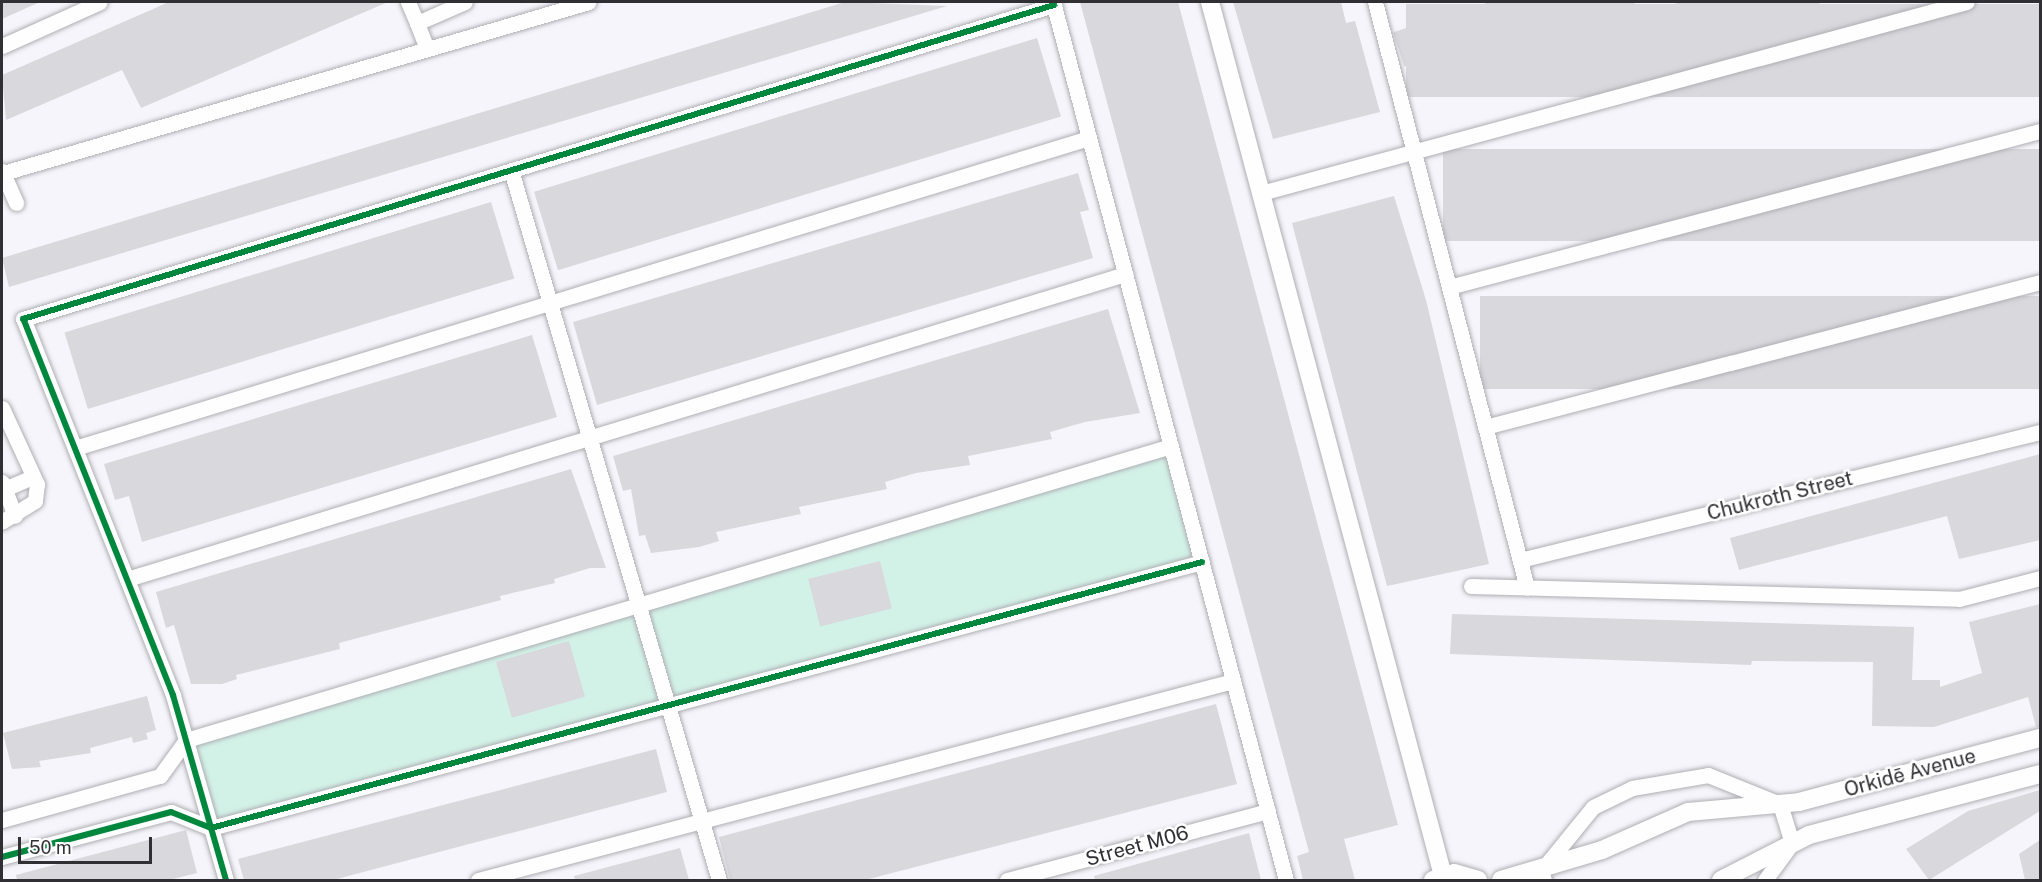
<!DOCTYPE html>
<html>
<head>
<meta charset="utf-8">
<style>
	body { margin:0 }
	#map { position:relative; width:2042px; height:882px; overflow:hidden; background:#f5f5fb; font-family:"Public Sans",sans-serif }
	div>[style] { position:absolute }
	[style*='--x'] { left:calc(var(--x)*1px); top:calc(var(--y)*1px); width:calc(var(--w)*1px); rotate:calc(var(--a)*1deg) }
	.green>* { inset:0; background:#d3f2e7 }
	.building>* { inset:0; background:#d8d8dd; transform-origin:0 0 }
	.roads { filter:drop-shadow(0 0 2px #aeaeb3) drop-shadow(0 0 2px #aeaeb3) }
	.minor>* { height:15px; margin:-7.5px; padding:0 7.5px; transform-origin:7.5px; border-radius:7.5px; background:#fefefe }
	.tertiary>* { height:18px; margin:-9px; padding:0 9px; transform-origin:9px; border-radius:9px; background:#fefefe }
	.cycleway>* { height:6px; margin:-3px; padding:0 3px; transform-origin:3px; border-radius:3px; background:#00873e }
	span { translate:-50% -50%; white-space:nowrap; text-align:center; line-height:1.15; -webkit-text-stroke:5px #fff; paint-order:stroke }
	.street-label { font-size:20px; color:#303034 }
	.frame { position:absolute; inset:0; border:3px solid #303034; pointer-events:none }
	.scale { position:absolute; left:18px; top:837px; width:134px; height:27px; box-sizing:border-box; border:3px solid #303034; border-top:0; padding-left:8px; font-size:18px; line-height:21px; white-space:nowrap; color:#303034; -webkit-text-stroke:4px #fff; paint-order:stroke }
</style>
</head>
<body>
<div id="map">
	<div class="green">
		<div style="clip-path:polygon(1171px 446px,1202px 562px,211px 828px,186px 740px)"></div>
	</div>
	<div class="building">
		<div style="clip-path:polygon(2px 2px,40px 2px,2px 19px)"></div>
		<div style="clip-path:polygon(169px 2px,388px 2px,141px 108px,122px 70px,6px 120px,2px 75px)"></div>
		<div style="clip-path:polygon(845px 2px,947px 6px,9px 287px,2px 258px)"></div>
		<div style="clip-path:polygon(1080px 2px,1178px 2px,1398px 825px,1344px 839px,1355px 880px,1303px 880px,1297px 856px,1309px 852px)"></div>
		<div style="clip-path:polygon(1233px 2px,1341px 2px,1346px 23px,1355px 21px,1380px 112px,1273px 139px)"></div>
		<div style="clip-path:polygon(1634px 2px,1637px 13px,1682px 2px,1819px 2px,1820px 7px,1507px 91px,1485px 3px)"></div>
		<div style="left:2040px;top:4px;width:93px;height:634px;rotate:90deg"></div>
		<div style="left:1434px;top:19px;width:36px;height:43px;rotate:72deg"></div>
		<div style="left:1037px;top:38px;width:82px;height:526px;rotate:73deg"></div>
		<div style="left:2040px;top:149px;width:92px;height:597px;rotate:90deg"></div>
		<div style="clip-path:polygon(1078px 173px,1089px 210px,1080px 212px,1093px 258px,597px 405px,573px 322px)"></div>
		<div style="clip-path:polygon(1394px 196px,1426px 300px,1489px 564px,1387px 586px,1292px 223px)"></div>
		<div style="left:491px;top:202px;width:80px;height:446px;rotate:73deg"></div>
		<div style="left:2040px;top:296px;width:93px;height:560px;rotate:90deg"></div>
		<div style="clip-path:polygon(1108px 309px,1140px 413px,1085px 422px,1050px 432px,1052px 439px,968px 456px,970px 465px,916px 473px,885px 482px,887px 489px,799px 507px,801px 514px,716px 532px,719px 541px,699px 547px,651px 553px,645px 535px,639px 536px,631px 489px,623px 491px,613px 456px)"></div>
		<div style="clip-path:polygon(532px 335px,557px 417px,142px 542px,129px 496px,115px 500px,104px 464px)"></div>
		<div style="clip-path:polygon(2040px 454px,2040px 540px,1959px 559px,1947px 516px,1739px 570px,1730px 538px)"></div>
		<div style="clip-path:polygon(571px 469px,606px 568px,590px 568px,554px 579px,555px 583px,500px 596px,501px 600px,339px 643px,340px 649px,236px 675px,237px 679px,222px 684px,191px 684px,174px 625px,166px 628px,156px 592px)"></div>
		<div style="left:880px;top:561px;width:49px;height:74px;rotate:76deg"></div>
		<div style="clip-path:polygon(2040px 604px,2040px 727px,2036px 727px,2028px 697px,1934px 727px,1872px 726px,1873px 662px,1752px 661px,1751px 665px,1450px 654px,1452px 614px,1914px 627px,1912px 680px,1940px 680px,1940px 687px,1982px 673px,1969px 622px)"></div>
		<div style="left:569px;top:641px;width:58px;height:76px;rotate:74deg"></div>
		<div style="clip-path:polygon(147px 696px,156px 730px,146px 733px,148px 739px,133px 743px,132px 737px,90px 748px,91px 753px,39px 761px,41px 767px,12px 769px,3px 733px)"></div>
		<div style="clip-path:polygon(1216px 704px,1237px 784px,865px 880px,730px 880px,719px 837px)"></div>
		<div style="clip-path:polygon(656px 749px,667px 792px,333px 880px,244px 880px,238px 859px)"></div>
		<div style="clip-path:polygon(2040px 790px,2040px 811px,1929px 880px,1906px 849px,1968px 811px)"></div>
		<div style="clip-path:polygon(186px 830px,197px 873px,169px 880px,17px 880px,16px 875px)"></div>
		<div style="clip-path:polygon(1249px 833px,1261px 880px,1095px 880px,1094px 876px)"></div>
		<div style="clip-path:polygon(2040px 840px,2040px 880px,2025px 880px,2019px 854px)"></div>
		<div style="clip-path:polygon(680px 848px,689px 880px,575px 880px,574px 876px)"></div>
	</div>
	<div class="roads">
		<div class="minor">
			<div style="--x:408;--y:2;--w:23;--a:67"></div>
			<div style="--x:1053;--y:2;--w:908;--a:75.14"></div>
			<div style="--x:1375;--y:2;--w:605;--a:75.46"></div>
			<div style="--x:2;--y:46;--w:107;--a:-24.2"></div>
			<div style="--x:427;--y:49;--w:28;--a:-111"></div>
			<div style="--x:417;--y:23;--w:52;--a:-23.6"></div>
			<div style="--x:511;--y:170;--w:740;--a:73.67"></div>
			<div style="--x:2;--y:171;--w:35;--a:66"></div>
			<div style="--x:3;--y:173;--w:610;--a:-16.27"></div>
			<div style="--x:1261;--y:193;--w:731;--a:-15.14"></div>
			<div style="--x:1449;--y:287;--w:611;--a:-14.79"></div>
			<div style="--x:2;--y:408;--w:84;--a:65.3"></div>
			<div style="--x:37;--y:484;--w:17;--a:97"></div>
			<div style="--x:35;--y:501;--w:39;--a:148"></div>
			<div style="--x:1485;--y:427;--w:574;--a:-14.64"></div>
			<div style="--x:75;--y:448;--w:1060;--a:-17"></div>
			<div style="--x:2;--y:482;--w:36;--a:69"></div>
			<div style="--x:2;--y:490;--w:34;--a:-23"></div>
			<div style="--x:1520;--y:560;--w:536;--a:-13.83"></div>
			<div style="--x:127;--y:579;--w:1044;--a:-16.99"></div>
			<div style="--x:1471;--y:586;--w:488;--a:1.5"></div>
			<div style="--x:1959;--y:599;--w:84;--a:-14.5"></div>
			<div style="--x:2;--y:820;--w:164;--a:-15.6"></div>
			<div style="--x:160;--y:776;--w:44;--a:-54.2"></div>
			<div style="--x:186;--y:740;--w:1028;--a:-16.62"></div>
			<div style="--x:2;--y:857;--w:175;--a:-14.9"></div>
			<div style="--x:171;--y:812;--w:43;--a:21.8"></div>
			<div style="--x:211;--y:828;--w:1026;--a:-15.02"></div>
			<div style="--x:226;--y:880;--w:192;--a:-106"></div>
			<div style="--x:173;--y:695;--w:405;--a:-111.7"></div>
			<div style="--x:23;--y:319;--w:1078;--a:-16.94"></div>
			<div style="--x:478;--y:880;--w:781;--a:-14.77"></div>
			<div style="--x:1007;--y:880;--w:270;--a:-14.8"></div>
			<div style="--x:1544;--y:880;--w:9;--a:-108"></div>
			<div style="--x:1541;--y:871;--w:82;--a:-50.9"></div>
			<div style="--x:1593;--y:807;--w:43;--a:-26"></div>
			<div style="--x:1632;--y:788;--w:77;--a:-9.7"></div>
			<div style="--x:1708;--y:775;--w:78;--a:21.9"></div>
			<div style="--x:1780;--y:804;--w:41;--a:72.9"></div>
			<div style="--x:1792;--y:843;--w:46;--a:126.1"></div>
		</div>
		<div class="tertiary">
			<div style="--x:1210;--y:2;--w:905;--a:75.07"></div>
			<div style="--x:1433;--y:880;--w:22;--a:-18"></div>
			<div style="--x:1454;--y:873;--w:25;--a:16"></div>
			<div style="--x:1501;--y:880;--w:105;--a:-16.5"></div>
			<div style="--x:1602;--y:850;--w:94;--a:-23.8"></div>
			<div style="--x:1688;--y:812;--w:111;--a:-5.1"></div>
			<div style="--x:1799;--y:802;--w:249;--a:-14.9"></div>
			<div style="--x:1721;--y:880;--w:99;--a:-27.1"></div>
			<div style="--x:1809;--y:835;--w:239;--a:-14.8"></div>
		</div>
	</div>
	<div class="cycleway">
		<div style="--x:2;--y:857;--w:175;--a:-14.9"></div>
		<div style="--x:171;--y:812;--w:43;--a:21.8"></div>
		<div style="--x:211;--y:828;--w:1026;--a:-15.02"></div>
		<div style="--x:226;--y:880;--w:192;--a:-106"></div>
		<div style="--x:173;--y:695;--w:405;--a:-111.7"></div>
		<div style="--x:23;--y:319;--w:1078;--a:-16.94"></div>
	</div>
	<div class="street-label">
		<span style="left:1780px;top:496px;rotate:-14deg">Chukroth Street</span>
		<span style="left:1910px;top:773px;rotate:-15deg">Orkidē Avenue</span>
		<span style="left:1137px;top:846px;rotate:-15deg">Street M06</span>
	</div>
	<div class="frame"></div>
	<div class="scale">50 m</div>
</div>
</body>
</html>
